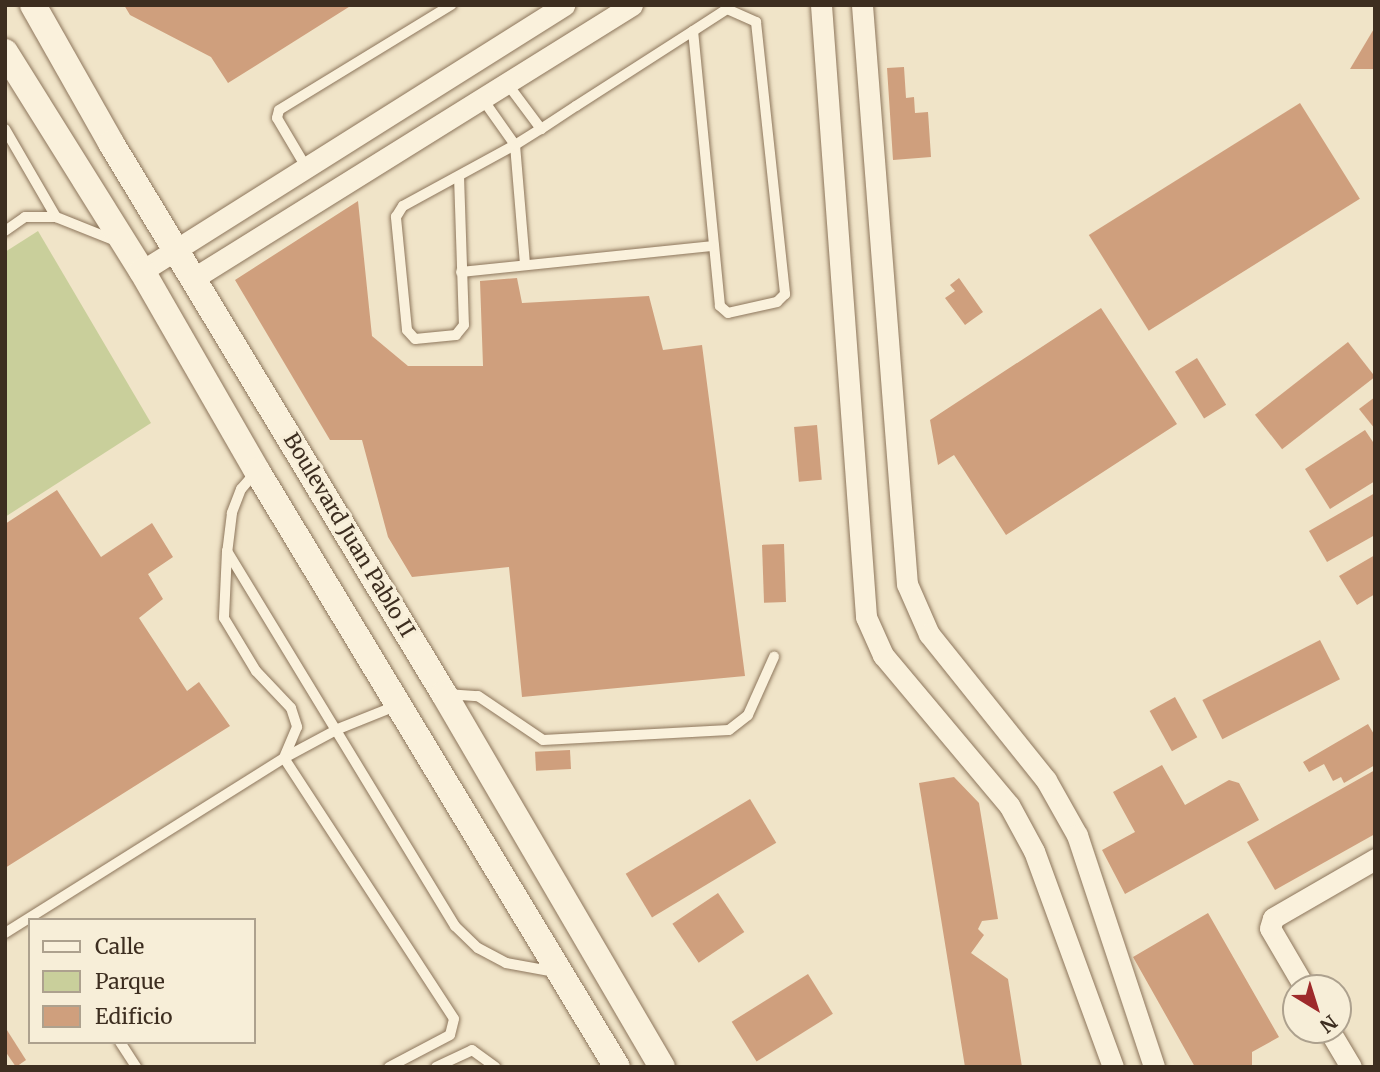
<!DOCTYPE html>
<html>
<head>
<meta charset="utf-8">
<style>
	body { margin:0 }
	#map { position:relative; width:1380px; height:1072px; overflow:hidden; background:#f0e4c8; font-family:Merriweather,serif }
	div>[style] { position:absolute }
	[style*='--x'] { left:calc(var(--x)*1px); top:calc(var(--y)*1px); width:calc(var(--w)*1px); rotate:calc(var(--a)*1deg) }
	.green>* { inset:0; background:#c9cf9b }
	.building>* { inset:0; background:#cf9f7d; transform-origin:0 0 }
	.roads { filter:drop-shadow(0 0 2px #8d765c) drop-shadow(0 0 2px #8d765c) }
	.service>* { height:10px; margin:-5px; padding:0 5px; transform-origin:5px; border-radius:5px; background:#faf1dc }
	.minor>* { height:21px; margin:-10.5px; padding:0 10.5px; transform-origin:10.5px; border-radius:10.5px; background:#faf1dc }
	.tertiary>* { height:26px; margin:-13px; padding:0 13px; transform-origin:13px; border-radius:13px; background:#faf1dc }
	span { translate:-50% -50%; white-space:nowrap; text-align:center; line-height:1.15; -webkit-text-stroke:6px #f7eed8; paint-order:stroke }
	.street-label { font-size:21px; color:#3d2e20 }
	.frame { position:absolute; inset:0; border:7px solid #3d2e20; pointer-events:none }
	.legend { position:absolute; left:28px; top:918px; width:228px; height:126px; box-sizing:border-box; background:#f7eed8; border:2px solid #ada18e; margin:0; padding:9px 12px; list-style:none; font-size:21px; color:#3d2e20 }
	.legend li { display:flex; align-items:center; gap:14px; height:35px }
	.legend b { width:35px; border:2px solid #ada18e }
	.north { position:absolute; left:1282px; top:974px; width:70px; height:70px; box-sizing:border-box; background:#f7eed8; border:2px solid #ada18e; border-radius:50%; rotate:142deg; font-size:19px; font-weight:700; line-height:28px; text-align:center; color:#3d2e20 }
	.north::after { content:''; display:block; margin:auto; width:24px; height:32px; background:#9e2a2b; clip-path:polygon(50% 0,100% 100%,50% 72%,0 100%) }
</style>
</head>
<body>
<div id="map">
	<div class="green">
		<div style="clip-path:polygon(38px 231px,151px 423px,5px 517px,5px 252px)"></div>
	</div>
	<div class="building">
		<div style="clip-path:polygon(124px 5px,352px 5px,228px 83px,211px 57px,130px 15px)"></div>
		<div style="clip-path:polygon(1375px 27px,1375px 69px,1350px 69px)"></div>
		<div style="clip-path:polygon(904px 67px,906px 98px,914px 97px,915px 113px,928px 112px,931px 157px,893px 160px,887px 68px)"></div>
		<div style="left:1300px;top:103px;width:113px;height:249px;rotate:58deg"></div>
		<div style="clip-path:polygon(358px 201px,372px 336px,408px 366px,483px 366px,480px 281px,517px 278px,522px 303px,649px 296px,663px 350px,702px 345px,745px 676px,522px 697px,509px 567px,412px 577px,388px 537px,362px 440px,330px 440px,235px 280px)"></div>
		<div style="clip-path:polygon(959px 278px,983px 312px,965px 325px,945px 298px,955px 291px,950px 285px)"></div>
		<div style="clip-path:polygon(1101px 308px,1177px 424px,1006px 535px,954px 455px,938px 465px,930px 420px)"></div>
		<div style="left:1348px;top:342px;width:44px;height:118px;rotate:52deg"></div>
		<div style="left:1197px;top:358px;width:55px;height:26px;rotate:58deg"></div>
		<div style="clip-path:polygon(1375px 397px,1375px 429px,1359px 409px)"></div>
		<div style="left:817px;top:425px;width:55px;height:23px;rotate:85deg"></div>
		<div style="clip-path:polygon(1365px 430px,1375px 445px,1375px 481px,1330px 509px,1305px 469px)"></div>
		<div style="clip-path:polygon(57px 490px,101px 557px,152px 523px,173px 557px,148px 574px,163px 599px,139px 618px,187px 691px,199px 682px,230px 726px,5px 868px,5px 524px)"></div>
		<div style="clip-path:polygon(1375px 493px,1375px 535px,1327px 562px,1309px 531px)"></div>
		<div style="left:784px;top:544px;width:58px;height:22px;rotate:88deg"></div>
		<div style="clip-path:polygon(1375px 555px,1375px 594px,1357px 605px,1339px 576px)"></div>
		<div style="left:1320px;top:640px;width:44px;height:132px;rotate:63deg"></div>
		<div style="left:1175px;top:697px;width:46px;height:29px;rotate:61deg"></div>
		<div style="clip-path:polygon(1368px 724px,1375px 736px,1375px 765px,1344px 783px,1341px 777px,1333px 781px,1324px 764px,1309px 772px,1303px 762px)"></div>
		<div style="left:570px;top:750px;width:19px;height:35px;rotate:87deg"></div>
		<div style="clip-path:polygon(1162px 765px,1185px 805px,1229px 780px,1239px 783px,1259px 820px,1125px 894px,1102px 850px,1135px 832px,1113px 792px)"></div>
		<div style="clip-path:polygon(1375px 770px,1375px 834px,1275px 890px,1247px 842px)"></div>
		<div style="clip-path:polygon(954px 777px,979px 803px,998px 919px,982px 921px,978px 929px,984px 935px,971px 953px,1008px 979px,1022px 1067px,965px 1067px,919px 783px)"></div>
		<div style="left:750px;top:799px;width:51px;height:145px;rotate:59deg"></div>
		<div style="left:718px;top:893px;width:47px;height:55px;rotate:56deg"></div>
		<div style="clip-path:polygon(1208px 913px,1279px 1037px,1252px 1052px,1252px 1067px,1195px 1067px,1133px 957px)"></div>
		<div style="left:808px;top:974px;width:47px;height:90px;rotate:58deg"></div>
		<div style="clip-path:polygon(5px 1027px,26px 1060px,16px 1067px,5px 1051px)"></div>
	</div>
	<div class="roads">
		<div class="service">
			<div style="--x:509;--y:86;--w:54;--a:53.3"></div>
			<div style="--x:484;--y:101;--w:54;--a:54.8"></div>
			<div style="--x:515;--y:145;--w:119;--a:85.2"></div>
			<div style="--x:5;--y:129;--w:102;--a:59.9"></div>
			<div style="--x:306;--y:167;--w:57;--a:-120.6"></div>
			<div style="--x:277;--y:118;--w:8;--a:-76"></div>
			<div style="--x:279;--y:110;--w:202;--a:-31.4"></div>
			<div style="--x:459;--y:176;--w:149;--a:88.1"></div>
			<div style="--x:464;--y:325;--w:13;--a:129"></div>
			<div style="--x:456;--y:335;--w:41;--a:174.4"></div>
			<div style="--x:415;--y:339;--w:12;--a:-132"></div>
			<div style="--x:407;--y:330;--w:114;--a:-95.6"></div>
			<div style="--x:396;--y:217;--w:13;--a:-58"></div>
			<div style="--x:403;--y:206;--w:128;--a:-28.6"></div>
			<div style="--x:515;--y:145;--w:31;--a:-32"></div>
			<div style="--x:541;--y:129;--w:42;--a:-33.3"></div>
			<div style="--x:576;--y:106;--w:139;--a:-32.7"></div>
			<div style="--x:693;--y:31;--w:40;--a:-32.9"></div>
			<div style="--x:727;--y:9;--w:32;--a:24"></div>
			<div style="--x:756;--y:22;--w:274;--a:83.9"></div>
			<div style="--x:785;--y:294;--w:11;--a:135"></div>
			<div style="--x:777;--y:302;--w:50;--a:167.3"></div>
			<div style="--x:728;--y:313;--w:11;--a:-139"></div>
			<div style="--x:720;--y:306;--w:276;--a:-95.6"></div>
			<div style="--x:5;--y:231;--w:24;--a:-35"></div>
			<div style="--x:25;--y:217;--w:31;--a:0"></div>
			<div style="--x:56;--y:217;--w:65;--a:21.8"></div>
			<div style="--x:461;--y:272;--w:254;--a:-5.9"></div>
			<div style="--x:255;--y:473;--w:21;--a:131"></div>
			<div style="--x:241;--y:489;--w:26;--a:111"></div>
			<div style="--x:232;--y:513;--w:38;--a:97"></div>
			<div style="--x:227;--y:551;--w:439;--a:58.7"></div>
			<div style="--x:455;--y:926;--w:32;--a:44"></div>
			<div style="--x:478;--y:948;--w:32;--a:28"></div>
			<div style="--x:506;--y:963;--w:50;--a:10.4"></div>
			<div style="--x:227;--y:551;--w:67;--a:92.6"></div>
			<div style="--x:224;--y:618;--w:62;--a:58.9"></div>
			<div style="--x:256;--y:671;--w:51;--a:46.6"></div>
			<div style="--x:291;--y:708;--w:20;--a:72"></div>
			<div style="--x:297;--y:727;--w:34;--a:113"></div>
			<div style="--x:284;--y:758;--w:311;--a:56.9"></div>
			<div style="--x:454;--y:1019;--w:16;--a:104"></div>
			<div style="--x:450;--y:1035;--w:69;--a:152.3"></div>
			<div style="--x:446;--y:694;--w:32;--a:4"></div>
			<div style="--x:478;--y:696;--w:78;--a:34.1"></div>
			<div style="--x:543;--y:740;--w:186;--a:-3.1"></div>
			<div style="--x:729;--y:730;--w:24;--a:-38"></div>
			<div style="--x:748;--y:715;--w:64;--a:-65.9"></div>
			<div style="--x:5;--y:933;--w:329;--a:-32.1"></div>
			<div style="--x:284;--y:758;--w:61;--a:-28.2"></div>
			<div style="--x:338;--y:729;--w:65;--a:-21.8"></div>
			<div style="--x:120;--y:1042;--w:30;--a:57"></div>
			<div style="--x:436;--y:1067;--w:40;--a:-25"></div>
			<div style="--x:472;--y:1050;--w:29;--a:36"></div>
		</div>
		<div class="minor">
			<div style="--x:821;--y:5;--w:614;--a:85.79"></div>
			<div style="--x:866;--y:617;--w:42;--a:65.9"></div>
			<div style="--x:883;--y:655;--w:196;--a:50"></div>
			<div style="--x:1009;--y:805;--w:52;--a:61.5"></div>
			<div style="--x:1034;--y:851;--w:230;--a:69.9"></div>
			<div style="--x:862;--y:5;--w:581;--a:85.56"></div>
			<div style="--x:907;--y:584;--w:55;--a:66.3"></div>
			<div style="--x:929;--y:634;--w:187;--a:51.3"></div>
			<div style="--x:1046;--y:780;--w:63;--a:60.6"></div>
			<div style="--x:1077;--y:835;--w:244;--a:71.6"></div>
			<div style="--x:142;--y:271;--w:499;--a:-32.2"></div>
			<div style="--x:194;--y:278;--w:516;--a:-31.93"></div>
			<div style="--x:1305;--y:988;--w:69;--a:-120.3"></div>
			<div style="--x:1270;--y:928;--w:10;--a:-73"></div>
			<div style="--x:1273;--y:918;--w:118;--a:-30"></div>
			<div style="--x:1329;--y:1030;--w:43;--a:59.3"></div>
		</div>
		<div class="tertiary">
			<div style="--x:33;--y:5;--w:159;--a:60.5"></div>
			<div style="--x:111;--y:143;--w:644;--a:58.85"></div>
			<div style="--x:444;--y:694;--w:432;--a:59.7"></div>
			<div style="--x:5;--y:52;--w:258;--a:58"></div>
			<div style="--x:142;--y:271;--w:231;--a:60.1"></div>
			<div style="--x:257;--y:471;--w:696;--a:58.87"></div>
		</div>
	</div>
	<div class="street-label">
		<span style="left:349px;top:535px;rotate:59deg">Boulevard Juan Pablo II</span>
	</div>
	<div class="frame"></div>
	<ul class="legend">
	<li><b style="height:9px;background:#faf1dc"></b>Calle</li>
	<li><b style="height:19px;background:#c9cf9b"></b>Parque</li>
	<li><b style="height:19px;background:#cf9f7d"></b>Edificio</li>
	</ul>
	<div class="north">N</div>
</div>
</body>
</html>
